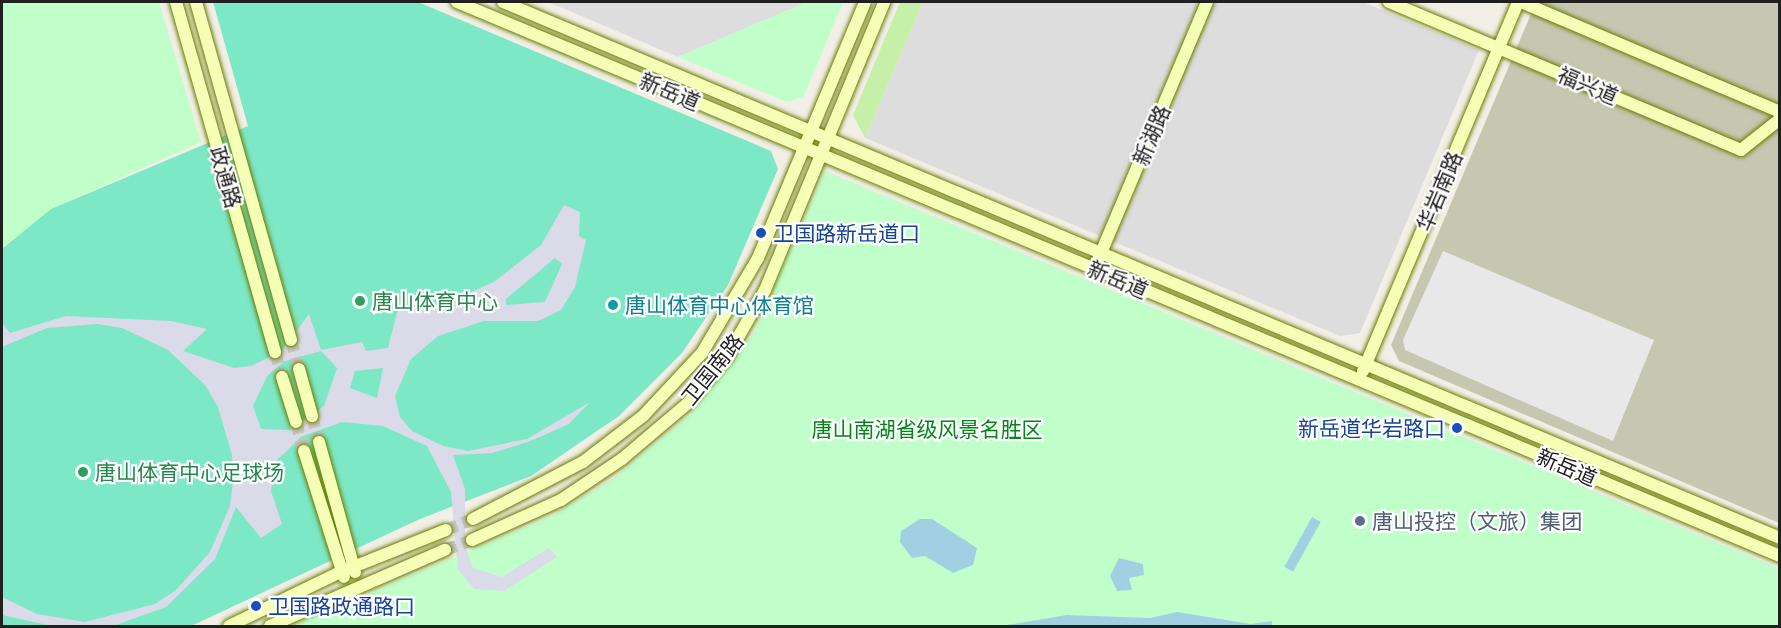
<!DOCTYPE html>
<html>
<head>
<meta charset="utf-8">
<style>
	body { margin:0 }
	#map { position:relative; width:1781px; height:628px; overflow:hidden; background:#f2efe6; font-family:"Golos Text","Noto Sans SC",sans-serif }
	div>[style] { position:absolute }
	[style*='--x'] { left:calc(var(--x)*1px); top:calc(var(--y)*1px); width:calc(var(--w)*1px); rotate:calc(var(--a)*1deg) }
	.residential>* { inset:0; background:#dedddd }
	.construction>* { inset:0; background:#c6c7b0 }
	.grass>* { inset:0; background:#c6f0a8 }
	.park>* { inset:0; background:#c0ffca }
	.pitch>* { inset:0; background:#7de8c6 }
	.parking>* { inset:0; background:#e8e8e8 }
	.plaza>* { inset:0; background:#dbdae8 }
	.water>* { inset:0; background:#a2d0e3; transform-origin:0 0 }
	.secondary-tunnel>* { height:12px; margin-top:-6px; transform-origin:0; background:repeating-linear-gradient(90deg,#c8c6be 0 12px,transparent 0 18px) }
	.roads { filter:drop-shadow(0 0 2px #677e00) drop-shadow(0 0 2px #677e00) }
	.secondary>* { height:12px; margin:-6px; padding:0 6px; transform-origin:6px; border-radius:6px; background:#f6ffb6 }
	.dots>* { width:16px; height:16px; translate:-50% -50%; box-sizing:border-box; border:3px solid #fff; border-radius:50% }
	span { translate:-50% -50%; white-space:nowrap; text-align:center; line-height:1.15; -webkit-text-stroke:4.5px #fff; paint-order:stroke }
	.street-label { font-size:21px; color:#202020 }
	.transit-label { font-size:21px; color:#164399 }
	.left { translate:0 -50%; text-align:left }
	.right { translate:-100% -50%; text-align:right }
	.leisure-label { font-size:21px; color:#27864d }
	.culture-label { font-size:21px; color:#0d838f }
	.park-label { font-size:21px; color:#028617 }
	.service-label { font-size:21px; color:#4e5e75 }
	.frame { position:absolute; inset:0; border:3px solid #202020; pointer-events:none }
</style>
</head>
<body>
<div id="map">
	<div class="residential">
		<div style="clip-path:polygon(548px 2px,807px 2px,678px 57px)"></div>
		<div style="clip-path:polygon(923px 2px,1363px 2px,1479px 50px,1360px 333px,1340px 336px,865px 138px)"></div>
	</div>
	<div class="construction">
		<div style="clip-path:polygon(1536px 2px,1779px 2px,1779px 523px,1399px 361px,1391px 345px)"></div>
	</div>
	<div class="grass">
		<div style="clip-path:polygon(900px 2px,923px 2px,865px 138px,853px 115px)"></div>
	</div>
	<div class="park">
		<div style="clip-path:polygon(2px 2px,159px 2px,201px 142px,51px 209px,2px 249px)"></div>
		<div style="clip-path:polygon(807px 2px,843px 2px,804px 96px,787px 102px,678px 57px)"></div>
		<div style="clip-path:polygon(825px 171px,1780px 569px,1779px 626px,291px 626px,554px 515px,614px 478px,689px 415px,755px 331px)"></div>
	</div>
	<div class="pitch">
		<div style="clip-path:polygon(213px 2px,418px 2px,771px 151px,778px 169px,728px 285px,682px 353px,619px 416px,531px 476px,420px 519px,191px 626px,2px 626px,2px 249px,51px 209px,248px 126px)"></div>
	</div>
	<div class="parking">
		<div style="clip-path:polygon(1443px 251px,1654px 340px,1613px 441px,1405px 350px,1403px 340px)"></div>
	</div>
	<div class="plaza">
		<div style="clip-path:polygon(evenodd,564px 205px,580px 212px,579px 236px,586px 240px,575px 287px,561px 310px,538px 321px,484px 321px,438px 336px,411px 359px,395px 396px,400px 417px,412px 431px,443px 446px,468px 451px,527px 439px,590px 402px,569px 424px,528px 442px,492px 453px,453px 455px,465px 489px,465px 545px,473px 568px,502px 577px,549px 548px,557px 557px,504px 591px,474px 589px,458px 570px,451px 492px,427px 446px,383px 426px,342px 422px,301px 437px,277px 460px,271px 491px,282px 524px,261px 538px,236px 507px,215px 559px,166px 607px,113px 626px,52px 626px,2px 615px,2px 597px,37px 614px,85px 622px,155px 604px,176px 590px,210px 552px,230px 506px,233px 481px,232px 455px,218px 407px,205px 385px,168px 350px,122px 328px,97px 324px,47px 328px,2px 347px,2px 323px,10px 333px,66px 316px,171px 321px,207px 329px,183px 351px,234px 368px,251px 366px,282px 351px,309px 314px,321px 350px,362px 342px,366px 351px,388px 348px,399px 305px,435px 308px,494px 282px,541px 245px,564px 205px,555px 258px,562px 264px,545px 302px,506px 305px,506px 299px,555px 258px,564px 205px,321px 351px,337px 368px,324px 406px,290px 430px,261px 429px,253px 406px,267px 376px,285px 361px,321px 351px,564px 205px,383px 368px,377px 398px,350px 388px,355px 371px,383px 368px)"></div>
	</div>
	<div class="water">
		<div style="left:1312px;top:517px;width:10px;height:57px;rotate:29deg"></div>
		<div style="clip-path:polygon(920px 519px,932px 519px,977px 548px,973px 565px,953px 573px,925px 556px,912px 558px,900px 542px,901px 531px)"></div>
		<div style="clip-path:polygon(1119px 558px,1143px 564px,1144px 575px,1129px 578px,1132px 590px,1117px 591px,1110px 576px)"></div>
		<div style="clip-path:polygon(1177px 612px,1251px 624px,1272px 621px,1272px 626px,1001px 626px,1067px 615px,1150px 618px)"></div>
	</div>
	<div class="secondary-tunnel">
		<div style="--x:291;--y:340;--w:30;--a:75"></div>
		<div style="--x:275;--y:352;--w:26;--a:74"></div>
		<div style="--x:312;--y:416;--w:27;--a:75"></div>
		<div style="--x:296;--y:422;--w:30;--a:75"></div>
		<div style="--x:446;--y:530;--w:29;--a:-22"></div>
		<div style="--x:445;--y:550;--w:29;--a:-20"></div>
	</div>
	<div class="roads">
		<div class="secondary">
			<div style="--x:176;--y:2;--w:364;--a:74.2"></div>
			<div style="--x:196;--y:2;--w:351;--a:74.3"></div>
			<div style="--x:457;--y:2;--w:1434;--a:22.72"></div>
			<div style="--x:503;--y:2;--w:1385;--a:22.77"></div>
			<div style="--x:1389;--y:2;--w:382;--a:22.8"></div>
			<div style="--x:1741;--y:150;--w:50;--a:-38.5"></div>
			<div style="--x:1521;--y:2;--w:281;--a:23"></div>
			<div style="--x:1098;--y:260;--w:280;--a:-67.1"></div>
			<div style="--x:299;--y:369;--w:49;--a:74.5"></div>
			<div style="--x:1363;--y:371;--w:400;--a:-67.2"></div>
			<div style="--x:282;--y:377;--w:47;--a:72.7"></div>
			<div style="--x:319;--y:442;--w:135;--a:74.5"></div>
			<div style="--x:304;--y:451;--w:132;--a:72.4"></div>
			<div style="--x:473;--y:519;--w:124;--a:-27.4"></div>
			<div style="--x:583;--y:462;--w:76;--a:-37.5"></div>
			<div style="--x:643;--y:416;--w:86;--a:-46.9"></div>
			<div style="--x:702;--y:353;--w:110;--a:-59.5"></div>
			<div style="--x:758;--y:258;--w:277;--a:-67.3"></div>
			<div style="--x:472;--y:540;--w:98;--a:-24.2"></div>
			<div style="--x:561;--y:500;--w:73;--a:-33.9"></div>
			<div style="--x:622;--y:459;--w:87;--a:-40.3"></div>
			<div style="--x:688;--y:403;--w:60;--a:-49.7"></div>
			<div style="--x:727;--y:357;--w:77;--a:-60.4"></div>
			<div style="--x:765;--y:290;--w:312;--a:-67.5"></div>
			<div style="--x:229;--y:626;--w:121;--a:-25.9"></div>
			<div style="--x:338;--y:573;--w:116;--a:-21.7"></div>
			<div style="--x:270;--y:626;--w:191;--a:-23.5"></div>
		</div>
	</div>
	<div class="dots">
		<div style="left:761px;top:233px;background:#1a4fb4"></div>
		<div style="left:360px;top:301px;background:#2e9e5b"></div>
		<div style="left:613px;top:305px;background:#0f9aa8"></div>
		<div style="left:1457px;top:428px;background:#1a4fb4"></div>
		<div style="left:83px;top:472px;background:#2e9e5b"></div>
		<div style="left:1360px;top:521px;background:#5c6f8a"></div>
		<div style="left:256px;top:606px;background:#1a4fb4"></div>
	</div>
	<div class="street-label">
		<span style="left:1588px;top:85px;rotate:23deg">福兴道</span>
		<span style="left:670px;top:91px;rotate:23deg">新岳道</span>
		<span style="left:1151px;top:135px;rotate:-67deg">新湖路</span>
		<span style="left:226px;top:177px;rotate:74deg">政通路</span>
		<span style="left:1439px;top:191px;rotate:-67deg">华岩南路</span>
		<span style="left:1118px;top:279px;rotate:23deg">新岳道</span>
		<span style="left:712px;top:369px;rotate:-51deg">卫国南路</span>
		<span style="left:1567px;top:467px;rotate:23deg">新岳道</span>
	</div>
	<div class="transit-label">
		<span class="left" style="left:773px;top:233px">卫国路新岳道口</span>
		<span class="right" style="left:1445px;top:428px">新岳道华岩路口</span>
		<span class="left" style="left:268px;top:606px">卫国路政通路口</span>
	</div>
	<div class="leisure-label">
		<span class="left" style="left:372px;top:301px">唐山体育中心</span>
		<span class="left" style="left:95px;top:472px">唐山体育中心足球场</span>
	</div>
	<div class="culture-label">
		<span class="left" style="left:625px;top:305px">唐山体育中心体育馆</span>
	</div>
	<div class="park-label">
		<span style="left:927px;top:429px">唐山南湖省级风景名胜区</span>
	</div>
	<div class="service-label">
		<span class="left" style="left:1372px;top:521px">唐山投控（文旅）集团</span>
	</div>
	<div class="frame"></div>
</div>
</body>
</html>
